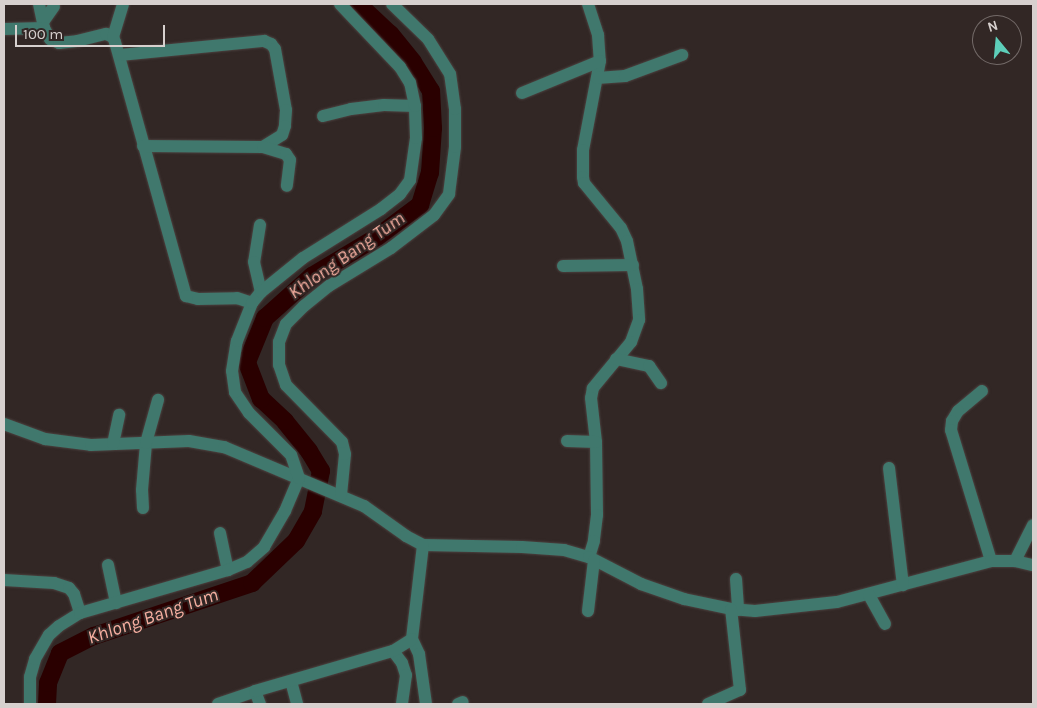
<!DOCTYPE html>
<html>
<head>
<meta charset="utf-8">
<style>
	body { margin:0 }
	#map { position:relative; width:1037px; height:708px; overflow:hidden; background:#322725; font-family:Karla,sans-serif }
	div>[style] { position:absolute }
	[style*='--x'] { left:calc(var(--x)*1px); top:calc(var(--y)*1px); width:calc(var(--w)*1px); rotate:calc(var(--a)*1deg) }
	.river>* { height:18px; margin:-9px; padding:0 9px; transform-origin:9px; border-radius:9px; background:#2a0000 }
	.roads { filter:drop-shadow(0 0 1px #4c4240) drop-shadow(0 0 1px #4c4240) }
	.minor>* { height:12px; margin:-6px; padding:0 6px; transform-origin:6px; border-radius:6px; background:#40786d }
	span { translate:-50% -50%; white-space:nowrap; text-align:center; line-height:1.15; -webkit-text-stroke:4px #322725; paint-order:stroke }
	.water-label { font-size:19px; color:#f6aea0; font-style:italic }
	.frame { position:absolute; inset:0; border:5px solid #d7d0ce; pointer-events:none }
	.north { position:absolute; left:972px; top:15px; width:50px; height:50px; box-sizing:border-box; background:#322725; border:1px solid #746b69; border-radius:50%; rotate:343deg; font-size:14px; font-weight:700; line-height:20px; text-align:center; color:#d7d0ce }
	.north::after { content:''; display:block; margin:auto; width:18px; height:22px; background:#5dceb9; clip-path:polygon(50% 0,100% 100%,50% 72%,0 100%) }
	.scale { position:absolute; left:15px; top:25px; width:150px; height:22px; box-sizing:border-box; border:2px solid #d7d0ce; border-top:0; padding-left:6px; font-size:15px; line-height:18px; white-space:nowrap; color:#d7d0ce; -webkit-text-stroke:4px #322725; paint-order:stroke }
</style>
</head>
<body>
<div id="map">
	<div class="river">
		<div style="--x:47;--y:704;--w:21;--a:-87"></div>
		<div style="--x:48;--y:683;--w:32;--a:-68"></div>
		<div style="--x:60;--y:653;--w:38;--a:-27"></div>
		<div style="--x:94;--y:636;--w:167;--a:-18.5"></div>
		<div style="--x:252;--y:583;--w:61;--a:-43.7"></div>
		<div style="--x:296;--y:541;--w:34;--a:-60"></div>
		<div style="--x:313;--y:511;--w:41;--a:-78.7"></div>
		<div style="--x:321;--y:471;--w:23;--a:-121"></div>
		<div style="--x:309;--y:451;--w:38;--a:-129"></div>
		<div style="--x:285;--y:421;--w:33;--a:-137"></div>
		<div style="--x:261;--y:399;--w:40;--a:-111"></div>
		<div style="--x:247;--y:362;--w:48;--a:-67.8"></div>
		<div style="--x:265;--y:318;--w:63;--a:-41.8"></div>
		<div style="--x:312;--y:276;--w:76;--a:-31"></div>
		<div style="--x:377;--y:237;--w:54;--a:-36.7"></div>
		<div style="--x:420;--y:205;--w:34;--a:-73"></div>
		<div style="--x:430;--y:173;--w:45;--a:-86.2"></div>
		<div style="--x:433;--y:128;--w:37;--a:-93"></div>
		<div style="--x:431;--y:91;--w:34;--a:-122"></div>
		<div style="--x:413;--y:62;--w:36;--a:-129"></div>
		<div style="--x:390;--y:34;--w:44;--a:-136.8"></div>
	</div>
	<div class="roads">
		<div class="minor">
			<div style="--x:39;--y:4;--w:25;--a:78"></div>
			<div style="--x:44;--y:28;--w:13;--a:61"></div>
			<div style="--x:50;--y:39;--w:10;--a:24"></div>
			<div style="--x:59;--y:43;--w:18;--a:-6"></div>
			<div style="--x:77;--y:41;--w:30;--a:-14"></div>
			<div style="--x:106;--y:34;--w:8;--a:23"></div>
			<div style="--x:113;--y:37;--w:5;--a:68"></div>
			<div style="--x:115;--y:42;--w:264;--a:74.4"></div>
			<div style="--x:186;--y:296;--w:12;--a:14"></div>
			<div style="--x:198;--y:299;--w:39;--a:-1"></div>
			<div style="--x:237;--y:298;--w:16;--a:18"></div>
			<div style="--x:588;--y:4;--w:33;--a:72"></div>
			<div style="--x:598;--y:35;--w:26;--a:86"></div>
			<div style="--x:600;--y:61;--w:91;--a:100.8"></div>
			<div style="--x:583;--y:150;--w:27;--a:90"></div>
			<div style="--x:583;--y:177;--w:6;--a:81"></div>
			<div style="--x:584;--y:183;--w:58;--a:50.6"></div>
			<div style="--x:621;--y:228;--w:14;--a:65"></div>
			<div style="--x:627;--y:241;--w:49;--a:78.2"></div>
			<div style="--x:637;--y:289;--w:31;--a:86"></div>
			<div style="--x:639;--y:320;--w:23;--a:110"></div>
			<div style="--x:631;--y:342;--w:60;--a:129.6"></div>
			<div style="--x:593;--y:388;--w:10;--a:101"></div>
			<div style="--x:591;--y:398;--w:44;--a:83.5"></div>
			<div style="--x:596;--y:442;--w:73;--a:89.2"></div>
			<div style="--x:597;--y:515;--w:26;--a:97"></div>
			<div style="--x:594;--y:541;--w:17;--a:107"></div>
			<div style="--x:43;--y:22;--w:19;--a:-55"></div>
			<div style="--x:4;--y:29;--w:40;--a:-1.4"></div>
			<div style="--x:113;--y:37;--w:34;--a:-73"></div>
			<div style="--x:120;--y:55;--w:145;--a:-5.6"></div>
			<div style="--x:264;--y:41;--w:8;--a:23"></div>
			<div style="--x:271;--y:44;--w:6;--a:51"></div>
			<div style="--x:275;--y:49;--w:62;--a:79.8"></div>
			<div style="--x:286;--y:110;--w:16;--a:94"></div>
			<div style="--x:285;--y:126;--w:9;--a:108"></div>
			<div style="--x:282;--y:135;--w:22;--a:148"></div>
			<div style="--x:597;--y:78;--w:28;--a:-4"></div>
			<div style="--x:625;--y:76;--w:61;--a:-20.2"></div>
			<div style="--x:522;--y:93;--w:84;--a:-22.3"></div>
			<div style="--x:323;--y:116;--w:29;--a:-14"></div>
			<div style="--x:351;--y:109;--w:33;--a:-7"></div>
			<div style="--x:384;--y:105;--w:31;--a:2"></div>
			<div style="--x:143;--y:146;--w:120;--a:0.5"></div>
			<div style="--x:263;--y:147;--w:24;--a:17"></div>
			<div style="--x:286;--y:154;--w:7;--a:56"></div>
			<div style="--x:290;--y:160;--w:26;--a:97"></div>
			<div style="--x:260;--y:225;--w:37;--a:99"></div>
			<div style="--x:254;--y:262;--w:31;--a:77"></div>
			<div style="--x:563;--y:266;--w:70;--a:-0.8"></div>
			<div style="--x:616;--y:359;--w:34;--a:12"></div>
			<div style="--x:649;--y:366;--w:21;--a:55"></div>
			<div style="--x:982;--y:391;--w:31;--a:140"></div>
			<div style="--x:958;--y:411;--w:12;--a:121"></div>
			<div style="--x:952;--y:421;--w:9;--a:96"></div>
			<div style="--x:951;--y:430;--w:137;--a:73"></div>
			<div style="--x:4;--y:424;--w:44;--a:20.1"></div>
			<div style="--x:45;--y:439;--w:46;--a:7.4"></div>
			<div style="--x:91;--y:445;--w:98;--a:-2.3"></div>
			<div style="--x:189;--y:441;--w:36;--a:10"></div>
			<div style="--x:224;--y:447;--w:152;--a:22.9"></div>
			<div style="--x:364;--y:506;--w:52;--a:35.5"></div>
			<div style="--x:406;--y:536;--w:19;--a:28"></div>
			<div style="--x:423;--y:545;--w:99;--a:1.2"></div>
			<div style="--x:522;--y:547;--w:42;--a:4.1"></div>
			<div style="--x:564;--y:550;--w:26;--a:16"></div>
			<div style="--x:589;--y:557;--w:59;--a:27.4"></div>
			<div style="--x:641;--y:584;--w:46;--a:19.2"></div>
			<div style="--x:684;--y:599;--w:48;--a:12"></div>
			<div style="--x:731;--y:609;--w:24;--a:5"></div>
			<div style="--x:755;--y:611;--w:82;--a:-6.3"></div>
			<div style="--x:837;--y:602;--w:159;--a:-14.9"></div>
			<div style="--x:991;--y:561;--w:24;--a:0"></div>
			<div style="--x:1015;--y:561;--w:18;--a:13"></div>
			<div style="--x:567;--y:441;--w:29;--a:2"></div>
			<div style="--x:113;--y:444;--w:30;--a:-78"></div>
			<div style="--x:889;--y:468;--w:118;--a:83.2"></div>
			<div style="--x:341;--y:495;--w:41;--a:-84.4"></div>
			<div style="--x:345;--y:454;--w:12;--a:-104"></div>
			<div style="--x:342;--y:442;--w:80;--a:-134.5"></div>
			<div style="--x:286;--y:385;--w:21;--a:-109"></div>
			<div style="--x:279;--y:365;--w:23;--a:-90"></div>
			<div style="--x:279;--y:342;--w:19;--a:-69"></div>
			<div style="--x:286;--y:324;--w:25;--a:-45"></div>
			<div style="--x:304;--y:306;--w:32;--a:-39"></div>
			<div style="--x:329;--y:286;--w:73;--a:-31.5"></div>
			<div style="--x:391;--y:248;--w:54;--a:-37.5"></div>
			<div style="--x:434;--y:215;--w:26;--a:-54"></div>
			<div style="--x:449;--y:194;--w:47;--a:-82.7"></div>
			<div style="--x:455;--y:147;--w:38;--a:-90"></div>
			<div style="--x:455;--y:109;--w:35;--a:-98"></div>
			<div style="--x:450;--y:74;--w:41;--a:-122.2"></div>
			<div style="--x:428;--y:39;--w:50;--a:-135.8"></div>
			<div style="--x:143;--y:508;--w:18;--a:-93"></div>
			<div style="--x:142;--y:490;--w:47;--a:-85.1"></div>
			<div style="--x:146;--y:443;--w:45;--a:-74.4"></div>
			<div style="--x:220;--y:533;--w:38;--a:78"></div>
			<div style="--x:423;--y:545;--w:95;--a:96.7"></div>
			<div style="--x:412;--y:639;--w:17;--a:65"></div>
			<div style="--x:419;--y:654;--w:50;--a:82"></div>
			<div style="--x:1015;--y:561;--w:40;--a:-63.4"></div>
			<div style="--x:108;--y:565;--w:39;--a:78"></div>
			<div style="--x:736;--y:579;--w:31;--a:86"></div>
			<div style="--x:4;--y:580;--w:50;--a:3.4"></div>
			<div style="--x:54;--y:583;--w:16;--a:18"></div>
			<div style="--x:69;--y:588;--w:8;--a:50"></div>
			<div style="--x:74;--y:594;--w:20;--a:72"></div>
			<div style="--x:869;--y:595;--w:33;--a:61"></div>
			<div style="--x:588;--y:611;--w:51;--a:-83.3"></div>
			<div style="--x:393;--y:651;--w:15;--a:53"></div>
			<div style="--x:402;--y:663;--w:13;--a:72"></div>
			<div style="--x:406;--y:675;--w:29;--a:98"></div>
			<div style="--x:291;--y:681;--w:24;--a:75"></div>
			<div style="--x:255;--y:691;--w:14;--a:69"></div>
			<div style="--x:30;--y:704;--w:27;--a:-90"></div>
			<div style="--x:30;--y:677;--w:19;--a:-74"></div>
			<div style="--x:35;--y:659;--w:28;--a:-60"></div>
			<div style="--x:49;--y:635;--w:13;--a:-42"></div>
			<div style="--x:59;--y:626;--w:25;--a:-32"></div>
			<div style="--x:80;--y:613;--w:154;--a:-16.2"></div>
			<div style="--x:228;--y:570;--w:21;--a:-23"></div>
			<div style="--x:247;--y:562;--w:23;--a:-41"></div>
			<div style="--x:264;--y:547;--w:42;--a:-59.7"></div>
			<div style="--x:285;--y:511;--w:36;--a:-67"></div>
			<div style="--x:299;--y:478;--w:24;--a:-109"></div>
			<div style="--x:291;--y:455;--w:59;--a:-135"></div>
			<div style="--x:249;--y:413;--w:25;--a:-124"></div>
			<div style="--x:235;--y:392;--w:21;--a:-98"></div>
			<div style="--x:232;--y:371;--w:30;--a:-81"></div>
			<div style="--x:237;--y:341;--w:41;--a:-68.5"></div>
			<div style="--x:252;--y:303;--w:14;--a:-51"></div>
			<div style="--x:261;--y:292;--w:54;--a:-39"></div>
			<div style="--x:303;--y:258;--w:92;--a:-32.1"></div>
			<div style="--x:381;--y:209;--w:24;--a:-38"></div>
			<div style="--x:400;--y:194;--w:17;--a:-54"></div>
			<div style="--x:410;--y:180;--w:42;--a:-81.9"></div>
			<div style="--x:416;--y:138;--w:32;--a:-92"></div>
			<div style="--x:415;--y:106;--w:24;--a:-102"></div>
			<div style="--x:410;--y:83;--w:19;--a:-122"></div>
			<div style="--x:400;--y:67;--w:87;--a:-133.6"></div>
			<div style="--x:218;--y:704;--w:39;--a:-19"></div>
			<div style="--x:255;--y:691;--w:144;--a:-16.2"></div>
			<div style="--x:393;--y:651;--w:22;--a:-32"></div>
			<div style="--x:458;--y:704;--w:5;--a:-22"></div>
			<div style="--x:708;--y:704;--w:35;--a:-24"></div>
			<div style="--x:740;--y:690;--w:81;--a:-96.3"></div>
		</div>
	</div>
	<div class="water-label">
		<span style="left:347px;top:256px;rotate:-35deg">Khlong Bang Tum</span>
		<span style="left:153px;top:617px;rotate:-19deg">Khlong Bang Tum</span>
	</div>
	<div class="frame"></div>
	<div class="north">N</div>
	<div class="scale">100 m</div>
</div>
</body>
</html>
